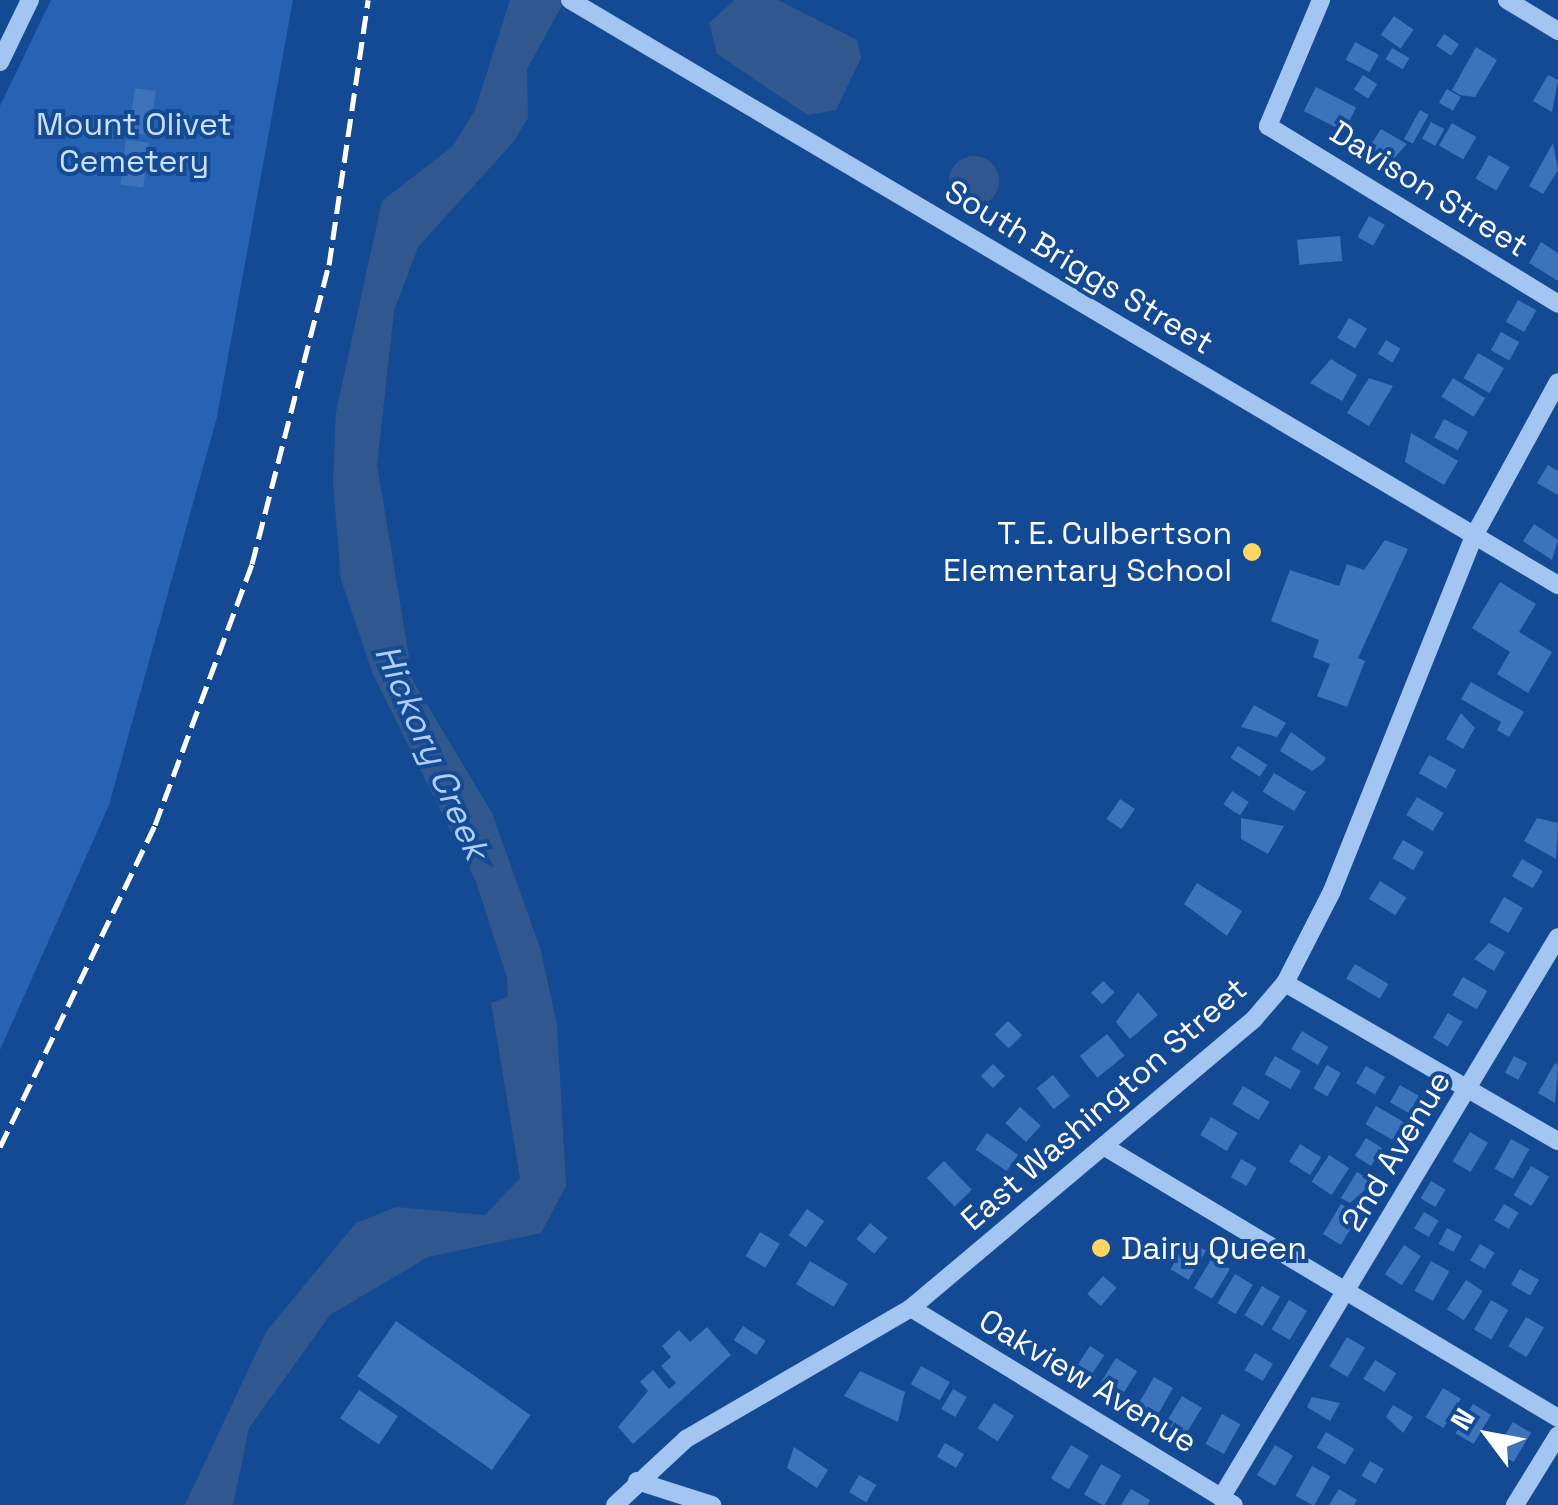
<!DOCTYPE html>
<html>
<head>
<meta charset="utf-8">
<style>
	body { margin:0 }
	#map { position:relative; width:1558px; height:1505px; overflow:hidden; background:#144a93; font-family:"Space Grotesk",sans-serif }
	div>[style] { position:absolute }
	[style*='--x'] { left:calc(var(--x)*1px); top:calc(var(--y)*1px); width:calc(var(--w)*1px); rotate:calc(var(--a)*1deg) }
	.green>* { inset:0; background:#2763b2 }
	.water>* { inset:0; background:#31588e }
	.round { border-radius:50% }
	.building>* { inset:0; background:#3d73bb; transform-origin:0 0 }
	.minor>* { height:18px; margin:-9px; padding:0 9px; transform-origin:9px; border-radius:9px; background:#a3c5f1 }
	.rail>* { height:5px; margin-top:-2.5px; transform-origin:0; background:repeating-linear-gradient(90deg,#fff 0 18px,transparent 0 26px) }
	.dots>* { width:28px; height:28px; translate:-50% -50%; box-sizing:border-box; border:5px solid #144a93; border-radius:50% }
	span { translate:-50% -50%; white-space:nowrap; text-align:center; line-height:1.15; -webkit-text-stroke:8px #144a93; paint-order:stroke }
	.park-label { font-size:32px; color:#cae0fc }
	.street-label { font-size:32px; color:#fff }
	.poi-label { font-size:32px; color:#fff }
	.right { translate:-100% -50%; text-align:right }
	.left { translate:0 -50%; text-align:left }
	.water-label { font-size:35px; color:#afcff8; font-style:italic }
	.north { position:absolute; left:1438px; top:1385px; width:100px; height:100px; -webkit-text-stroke:8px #144a93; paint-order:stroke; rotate:302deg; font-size:28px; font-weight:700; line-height:40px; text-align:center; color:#fff }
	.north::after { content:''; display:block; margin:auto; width:35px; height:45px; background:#fff; clip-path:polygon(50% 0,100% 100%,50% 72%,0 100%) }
</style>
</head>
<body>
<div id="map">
	<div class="green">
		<div style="clip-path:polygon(51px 0,293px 0,217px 417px,109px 805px,0 1050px,0 106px)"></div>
	</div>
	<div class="water">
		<div style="clip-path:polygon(510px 0,565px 0,527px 69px,528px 118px,514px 141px,418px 247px,394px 311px,377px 465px,413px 681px,492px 813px,541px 951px,557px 1025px,566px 1186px,541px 1233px,428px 1257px,330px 1315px,249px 1428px,233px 1505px,185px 1505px,266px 1332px,356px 1223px,396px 1207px,485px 1215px,520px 1178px,491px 1003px,508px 997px,507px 977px,476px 882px,373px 674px,341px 580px,333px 482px,336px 412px,382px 201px,453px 146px,475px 110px)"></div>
		<div style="clip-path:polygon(735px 0,778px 0,857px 40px,861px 58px,836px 110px,808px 115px,717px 54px,709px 23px)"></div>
		<div class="round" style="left:949px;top:156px;width:50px;height:50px"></div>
	</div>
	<div class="building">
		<div style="left:1394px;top:16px;width:24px;height:23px;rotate:35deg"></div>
		<div style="left:1444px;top:34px;width:18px;height:14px;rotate:34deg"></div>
		<div style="left:1355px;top:42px;width:27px;height:20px;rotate:28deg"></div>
		<div style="clip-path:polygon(1476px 47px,1497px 60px,1475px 97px,1460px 95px,1452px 90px)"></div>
		<div style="left:1392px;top:48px;width:20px;height:13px;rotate:30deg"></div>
		<div style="left:1363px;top:75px;width:17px;height:17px;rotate:33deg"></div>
		<div style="clip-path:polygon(1548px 75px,1558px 80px,1552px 112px,1533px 101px)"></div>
		<div style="left:1316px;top:87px;width:45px;height:27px;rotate:27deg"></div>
		<div style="left:135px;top:88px;width:21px;height:45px;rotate:8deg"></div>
		<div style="left:1447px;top:89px;width:16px;height:16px;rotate:30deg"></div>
		<div style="left:1420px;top:110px;width:10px;height:33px;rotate:29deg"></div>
		<div style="left:1431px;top:122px;width:15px;height:19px;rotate:28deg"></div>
		<div style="left:1452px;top:123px;width:28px;height:26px;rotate:30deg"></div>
		<div style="clip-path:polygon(1381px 129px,1407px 144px,1390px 163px,1368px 149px)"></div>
		<div style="left:126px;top:140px;width:23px;height:45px;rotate:7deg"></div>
		<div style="clip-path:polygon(1553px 143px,1558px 170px,1543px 194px,1529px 186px)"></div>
		<div style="left:1489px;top:155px;width:24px;height:27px;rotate:30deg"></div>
		<div style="left:1369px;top:216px;width:18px;height:24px;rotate:29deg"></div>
		<div style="left:1340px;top:236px;width:25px;height:43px;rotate:85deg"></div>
		<div style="clip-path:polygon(1541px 242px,1558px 253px,1558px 281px,1529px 263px)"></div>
		<div style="left:1518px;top:300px;width:21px;height:25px;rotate:29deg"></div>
		<div style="left:1349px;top:318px;width:21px;height:23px;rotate:31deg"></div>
		<div style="left:1501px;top:332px;width:21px;height:21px;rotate:29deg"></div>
		<div style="left:1386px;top:340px;width:17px;height:16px;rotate:31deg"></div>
		<div style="left:1478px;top:353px;width:30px;height:29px;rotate:30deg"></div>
		<div style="clip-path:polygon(1331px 359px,1357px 375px,1342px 401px,1310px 383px)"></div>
		<div style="clip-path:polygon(1369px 378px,1393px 386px,1369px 426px,1347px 413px)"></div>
		<div style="left:1453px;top:378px;width:38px;height:22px;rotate:32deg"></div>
		<div style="left:1444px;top:419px;width:27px;height:21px;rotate:28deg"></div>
		<div style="clip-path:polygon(1411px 433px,1458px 461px,1444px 485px,1405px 462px)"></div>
		<div style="clip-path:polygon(1548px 465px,1558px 471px,1558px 495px,1537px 483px)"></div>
		<div style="clip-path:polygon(1534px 524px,1558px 540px,1552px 560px,1523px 541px)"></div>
		<div style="clip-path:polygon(1385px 540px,1408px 549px,1358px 658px,1365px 661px,1347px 707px,1317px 696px,1330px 664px,1313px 657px,1319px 640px,1271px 621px,1290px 570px,1339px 586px,1347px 564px,1364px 570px)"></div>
		<div style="clip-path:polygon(1500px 582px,1536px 604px,1519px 632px,1552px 652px,1528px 693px,1497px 674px,1510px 652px,1472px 628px)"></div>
		<div style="clip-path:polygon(1471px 682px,1524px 712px,1509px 737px,1497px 730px,1501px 722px,1461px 699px)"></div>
		<div style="clip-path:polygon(1254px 705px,1286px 723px,1277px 737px,1241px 727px)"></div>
		<div style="clip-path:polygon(1461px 713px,1475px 728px,1463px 749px,1446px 739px)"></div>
		<div style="clip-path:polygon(1291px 732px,1326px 758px,1322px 764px,1312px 771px,1280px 751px)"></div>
		<div style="left:1238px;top:746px;width:35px;height:14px;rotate:33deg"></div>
		<div style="left:1429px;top:755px;width:31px;height:21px;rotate:29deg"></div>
		<div style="left:1274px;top:773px;width:37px;height:22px;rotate:31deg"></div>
		<div style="left:1232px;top:791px;width:20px;height:16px;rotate:33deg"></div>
		<div style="left:1417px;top:797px;width:31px;height:21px;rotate:31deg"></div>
		<div style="left:1120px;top:799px;width:18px;height:24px;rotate:34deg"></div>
		<div style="clip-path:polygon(1241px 818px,1284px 826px,1268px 854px,1241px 839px)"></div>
		<div style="clip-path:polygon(1537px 818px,1558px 823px,1556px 859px,1524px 841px)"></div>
		<div style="left:1403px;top:840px;width:24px;height:21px;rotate:30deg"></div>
		<div style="left:1522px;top:859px;width:24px;height:20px;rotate:30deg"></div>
		<div style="left:1380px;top:881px;width:31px;height:21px;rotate:32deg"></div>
		<div style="clip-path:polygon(1197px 883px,1242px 911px,1227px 936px,1184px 904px)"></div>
		<div style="left:1504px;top:897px;width:22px;height:29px;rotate:30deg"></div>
		<div style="clip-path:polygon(1489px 943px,1505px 952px,1494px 971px,1474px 959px)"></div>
		<div style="left:1355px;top:964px;width:39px;height:17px;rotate:31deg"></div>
		<div style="left:1463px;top:977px;width:28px;height:21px;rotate:30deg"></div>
		<div style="left:1103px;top:981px;width:16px;height:17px;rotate:45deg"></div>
		<div style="clip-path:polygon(1138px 992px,1158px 1015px,1130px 1039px,1116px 1022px)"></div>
		<div style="left:1448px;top:1013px;width:17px;height:29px;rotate:31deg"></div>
		<div style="left:1008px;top:1021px;width:20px;height:19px;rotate:45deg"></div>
		<div style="left:1302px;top:1031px;width:31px;height:21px;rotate:31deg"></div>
		<div style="left:1107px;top:1034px;width:28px;height:35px;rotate:51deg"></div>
		<div style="left:1275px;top:1056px;width:30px;height:21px;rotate:30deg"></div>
		<div style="left:1514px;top:1056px;width:15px;height:19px;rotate:28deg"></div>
		<div style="clip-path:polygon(1555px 1063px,1558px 1065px,1555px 1103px,1538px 1093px)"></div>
		<div style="left:993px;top:1064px;width:17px;height:17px;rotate:45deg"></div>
		<div style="left:1327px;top:1065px;width:16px;height:27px;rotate:30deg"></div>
		<div style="left:1366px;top:1066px;width:22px;height:20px;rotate:30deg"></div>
		<div style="left:1053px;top:1075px;width:27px;height:21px;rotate:51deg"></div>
		<div style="left:1400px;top:1085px;width:22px;height:20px;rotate:30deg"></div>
		<div style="left:1243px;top:1086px;width:31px;height:21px;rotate:31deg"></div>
		<div style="left:1376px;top:1106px;width:36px;height:21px;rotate:30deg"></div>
		<div style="left:1020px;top:1107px;width:28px;height:22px;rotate:42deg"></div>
		<div style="left:1211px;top:1117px;width:31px;height:21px;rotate:31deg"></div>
		<div style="left:1470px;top:1132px;width:21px;height:34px;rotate:31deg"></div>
		<div style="left:987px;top:1133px;width:38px;height:20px;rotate:35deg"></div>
		<div style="left:1366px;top:1138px;width:19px;height:21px;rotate:32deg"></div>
		<div style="left:1511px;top:1139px;width:21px;height:34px;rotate:29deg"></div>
		<div style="left:1300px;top:1144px;width:25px;height:21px;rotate:32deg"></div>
		<div style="left:1329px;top:1155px;width:24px;height:32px;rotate:33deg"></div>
		<div style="left:1241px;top:1159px;width:18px;height:21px;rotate:29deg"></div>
		<div style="left:944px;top:1161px;width:40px;height:24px;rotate:46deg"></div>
		<div style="left:1531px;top:1166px;width:21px;height:34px;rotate:31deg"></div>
		<div style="clip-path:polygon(1357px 1172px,1374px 1182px,1350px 1203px,1341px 1198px)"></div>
		<div style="left:1431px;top:1181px;width:17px;height:20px;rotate:31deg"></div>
		<div style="left:1341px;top:1204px;width:21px;height:35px;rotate:31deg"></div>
		<div style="left:1504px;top:1204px;width:17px;height:19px;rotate:31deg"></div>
		<div style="left:807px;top:1209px;width:21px;height:32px;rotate:35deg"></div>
		<div style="left:1424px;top:1212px;width:17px;height:19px;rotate:31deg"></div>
		<div style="left:870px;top:1223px;width:23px;height:21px;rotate:40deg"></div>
		<div style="left:1447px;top:1228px;width:17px;height:18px;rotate:28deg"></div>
		<div style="left:760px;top:1232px;width:23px;height:28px;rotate:31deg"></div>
		<div style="left:1188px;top:1240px;width:21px;height:34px;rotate:31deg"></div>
		<div style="left:1480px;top:1244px;width:17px;height:19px;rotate:31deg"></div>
		<div style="left:1404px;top:1245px;width:20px;height:35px;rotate:33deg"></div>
		<div style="left:1212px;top:1258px;width:21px;height:35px;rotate:31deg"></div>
		<div style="left:810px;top:1261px;width:44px;height:27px;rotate:31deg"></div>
		<div style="left:1431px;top:1261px;width:21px;height:34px;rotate:29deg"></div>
		<div style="left:1520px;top:1269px;width:22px;height:18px;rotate:30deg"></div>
		<div style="left:1235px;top:1274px;width:21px;height:34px;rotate:31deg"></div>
		<div style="left:1103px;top:1276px;width:18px;height:24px;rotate:41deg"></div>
		<div style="left:1466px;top:1280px;width:20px;height:35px;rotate:33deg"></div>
		<div style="left:1262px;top:1286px;width:21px;height:34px;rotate:31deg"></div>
		<div style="left:1289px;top:1300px;width:21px;height:34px;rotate:31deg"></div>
		<div style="left:1491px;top:1300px;width:20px;height:34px;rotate:30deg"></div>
		<div style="left:1526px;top:1317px;width:21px;height:34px;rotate:31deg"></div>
		<div style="left:396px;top:1321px;width:164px;height:67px;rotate:35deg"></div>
		<div style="left:743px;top:1326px;width:27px;height:17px;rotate:33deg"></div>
		<div style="clip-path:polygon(707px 1327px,731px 1355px,633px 1444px,618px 1427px,648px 1391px,640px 1382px,653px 1370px,669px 1389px,676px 1383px,661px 1366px,671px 1357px,662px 1346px,679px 1330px,690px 1342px)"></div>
		<div style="left:1347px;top:1337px;width:21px;height:34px;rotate:31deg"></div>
		<div style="left:1090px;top:1346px;width:17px;height:26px;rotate:33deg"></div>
		<div style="left:1255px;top:1353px;width:21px;height:20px;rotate:31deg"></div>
		<div style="left:1116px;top:1358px;width:25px;height:30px;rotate:32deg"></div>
		<div style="left:1375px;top:1360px;width:25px;height:22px;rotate:32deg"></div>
		<div style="left:921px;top:1366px;width:33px;height:21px;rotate:29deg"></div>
		<div style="clip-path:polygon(860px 1371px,905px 1392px,898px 1422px,844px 1396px)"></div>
		<div style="left:1154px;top:1377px;width:22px;height:36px;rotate:30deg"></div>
		<div style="left:1443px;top:1388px;width:21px;height:34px;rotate:31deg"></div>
		<div style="left:953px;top:1389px;width:16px;height:23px;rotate:30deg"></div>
		<div style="left:359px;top:1390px;width:47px;height:34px;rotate:34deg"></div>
		<div style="left:1182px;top:1396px;width:23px;height:33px;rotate:31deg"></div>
		<div style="clip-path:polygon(1312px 1397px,1340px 1403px,1330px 1421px,1307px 1407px)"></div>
		<div style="left:994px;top:1403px;width:24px;height:30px;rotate:33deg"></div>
		<div style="left:1473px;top:1404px;width:21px;height:34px;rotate:31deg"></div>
		<div style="clip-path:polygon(1393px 1405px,1413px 1417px,1403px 1433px,1386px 1417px)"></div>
		<div style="left:1222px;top:1414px;width:21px;height:34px;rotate:29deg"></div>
		<div style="left:1513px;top:1422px;width:21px;height:34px;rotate:31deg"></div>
		<div style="left:1326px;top:1432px;width:33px;height:18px;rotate:31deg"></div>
		<div style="left:945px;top:1443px;width:22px;height:16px;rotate:30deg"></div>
		<div style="left:1071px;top:1445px;width:21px;height:39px;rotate:31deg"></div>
		<div style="left:1275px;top:1445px;width:21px;height:35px;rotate:31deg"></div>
		<div style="clip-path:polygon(794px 1447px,828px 1470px,817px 1488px,787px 1468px)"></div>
		<div style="left:1370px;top:1461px;width:16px;height:17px;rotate:30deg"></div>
		<div style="left:1101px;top:1464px;width:23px;height:35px;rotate:29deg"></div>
		<div style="left:1312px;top:1466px;width:21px;height:34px;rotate:29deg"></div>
		<div style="left:859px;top:1475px;width:20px;height:20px;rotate:30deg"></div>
		<div style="clip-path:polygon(1131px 1489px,1150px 1500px,1148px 1505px,1121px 1505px)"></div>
		<div style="clip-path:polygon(1339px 1489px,1357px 1500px,1354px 1505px,1329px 1505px)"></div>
	</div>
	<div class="minor">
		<div style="--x:570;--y:0;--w:1148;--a:30.63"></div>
		<div style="--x:1321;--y:0;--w:137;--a:112.8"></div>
		<div style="--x:1268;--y:126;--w:340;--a:31.5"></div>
		<div style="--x:1507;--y:0;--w:60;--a:31.3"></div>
		<div style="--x:0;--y:62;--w:69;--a:-64.2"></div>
		<div style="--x:1285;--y:983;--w:315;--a:30.1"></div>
		<div style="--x:1105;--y:1147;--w:528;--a:30.89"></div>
		<div style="--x:911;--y:1308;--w:378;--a:31.4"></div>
		<div style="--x:637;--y:1481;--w:79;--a:17.7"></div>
		<div style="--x:1221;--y:1498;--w:654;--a:-59.01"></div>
		<div style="--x:615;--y:1505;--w:97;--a:-42.9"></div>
		<div style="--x:686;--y:1439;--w:260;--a:-30.2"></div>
		<div style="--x:911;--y:1308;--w:449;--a:-40.1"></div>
		<div style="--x:1254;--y:1019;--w:48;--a:-49.3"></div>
		<div style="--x:1285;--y:983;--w:103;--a:-62.9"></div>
		<div style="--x:1332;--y:891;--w:382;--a:-68.2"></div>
		<div style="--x:1474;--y:536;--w:175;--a:-61.4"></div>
		<div style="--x:1515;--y:1505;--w:82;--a:-58.4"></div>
	</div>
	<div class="rail">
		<div style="--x:0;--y:1147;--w:357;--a:-64.3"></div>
		<div style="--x:155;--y:825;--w:278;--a:-69.6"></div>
		<div style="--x:252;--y:564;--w:309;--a:-75.6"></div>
		<div style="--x:329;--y:265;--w:268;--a:-81.6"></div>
	</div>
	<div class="dots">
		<div style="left:1252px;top:552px;background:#ffd564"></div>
		<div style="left:1101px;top:1248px;background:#ffd564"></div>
	</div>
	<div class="park-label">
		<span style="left:134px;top:143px">Mount Olivet<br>Cemetery</span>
	</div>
	<div class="street-label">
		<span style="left:1429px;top:189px;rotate:32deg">Davison Street</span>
		<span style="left:1079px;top:267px;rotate:31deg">South Briggs Street</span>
		<span style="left:1104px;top:1104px;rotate:-41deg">East Washington Street</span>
		<span style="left:1396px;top:1151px;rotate:-59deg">2nd Avenue</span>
		<span style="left:1088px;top:1381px;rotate:31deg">Oakview Avenue</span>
	</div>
	<div class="poi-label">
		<span class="right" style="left:1232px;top:552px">T. E. Culbertson<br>Elementary School</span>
		<span class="left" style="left:1121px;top:1248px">Dairy Queen</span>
	</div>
	<div class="water-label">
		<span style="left:432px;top:752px;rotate:66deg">Hickory Creek</span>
	</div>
	<div class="north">N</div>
</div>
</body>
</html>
